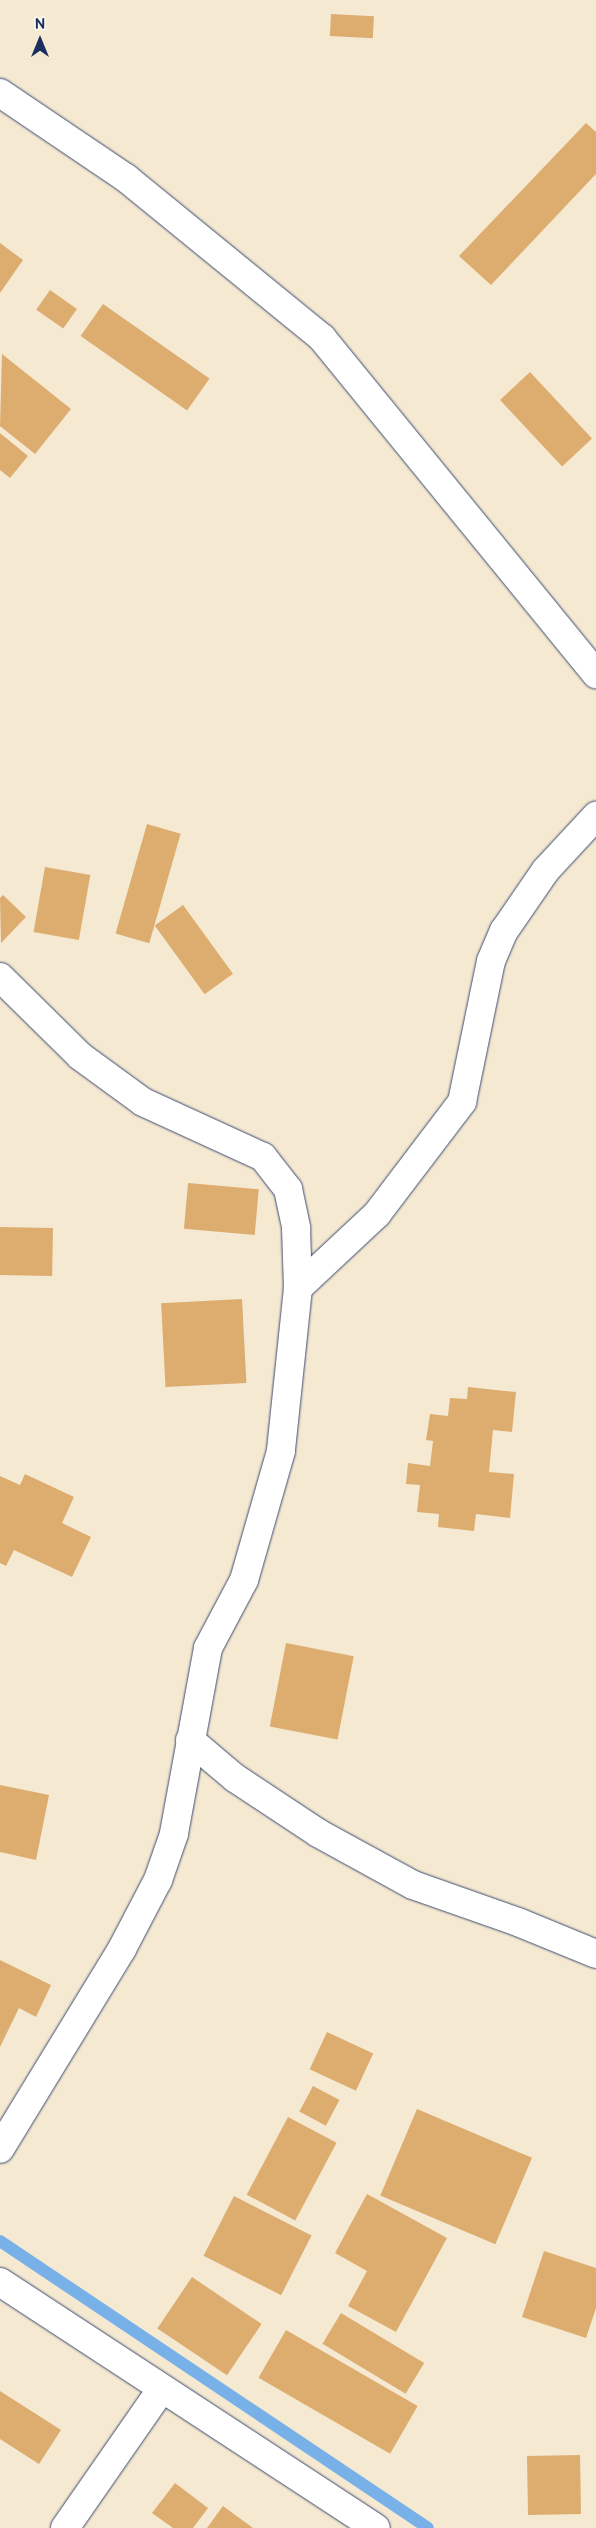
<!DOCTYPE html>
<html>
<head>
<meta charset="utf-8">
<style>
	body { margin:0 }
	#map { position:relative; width:596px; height:2528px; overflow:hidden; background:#f5e9d2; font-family:"Balsamiq Sans",sans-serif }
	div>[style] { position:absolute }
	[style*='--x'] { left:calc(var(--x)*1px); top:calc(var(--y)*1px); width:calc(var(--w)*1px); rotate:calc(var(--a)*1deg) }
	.stream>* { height:12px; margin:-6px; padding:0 6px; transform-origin:6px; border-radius:6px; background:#78b1e8 }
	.building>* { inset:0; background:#ddad70; transform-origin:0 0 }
	.roads { filter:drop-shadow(0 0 1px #3c4b6f) drop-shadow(0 0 1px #3c4b6f) }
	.minor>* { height:28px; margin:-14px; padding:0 14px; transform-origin:14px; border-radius:14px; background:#fff }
	.tertiary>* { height:28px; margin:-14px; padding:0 14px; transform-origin:14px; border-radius:14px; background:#fff }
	span { translate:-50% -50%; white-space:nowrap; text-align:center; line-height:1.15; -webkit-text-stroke:4px #fbf7ec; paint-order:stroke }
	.north { position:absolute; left:15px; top:15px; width:50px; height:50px; -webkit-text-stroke:4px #fbf7ec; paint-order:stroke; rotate:0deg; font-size:14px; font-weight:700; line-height:20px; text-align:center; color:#1b2f5e }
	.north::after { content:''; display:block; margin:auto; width:18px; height:22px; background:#1b2f5e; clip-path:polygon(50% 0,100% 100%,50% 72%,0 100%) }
</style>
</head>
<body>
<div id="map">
	<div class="stream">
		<div style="--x:0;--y:2241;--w:515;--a:33.84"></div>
	</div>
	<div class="building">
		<div style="left:331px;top:14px;width:43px;height:22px;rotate:3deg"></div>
		<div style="clip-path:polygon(586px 123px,596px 132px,596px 174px,491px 285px,459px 256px)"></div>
		<div style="clip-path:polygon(0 243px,23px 260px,0 293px)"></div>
		<div style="left:50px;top:290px;width:33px;height:24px;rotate:35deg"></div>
		<div style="left:103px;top:304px;width:130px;height:39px;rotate:35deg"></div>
		<div style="clip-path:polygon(2px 354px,71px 409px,35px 454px,0 426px)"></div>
		<div style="left:530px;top:372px;width:91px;height:41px;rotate:47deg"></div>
		<div style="clip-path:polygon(0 433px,28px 456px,10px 478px,0 470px)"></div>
		<div style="left:147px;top:824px;width:35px;height:114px;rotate:16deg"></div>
		<div style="left:45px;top:867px;width:46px;height:66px;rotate:10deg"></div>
		<div style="clip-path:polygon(3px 895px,26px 917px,1px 943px,0 898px)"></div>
		<div style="left:183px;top:905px;width:85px;height:35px;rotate:54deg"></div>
		<div style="left:188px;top:1183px;width:71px;height:46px;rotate:5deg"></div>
		<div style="left:0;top:1227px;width:53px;height:48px;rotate:1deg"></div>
		<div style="left:242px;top:1299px;width:84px;height:81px;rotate:87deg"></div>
		<div style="clip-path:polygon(468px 1387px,516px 1392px,512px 1432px,493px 1430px,489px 1472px,514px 1474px,510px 1518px,476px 1514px,474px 1531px,438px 1527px,439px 1514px,417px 1512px,420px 1485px,406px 1484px,408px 1463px,430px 1466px,433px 1441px,426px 1440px,430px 1414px,448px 1416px,450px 1398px,467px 1399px)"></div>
		<div style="clip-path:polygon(25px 1474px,74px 1497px,62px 1523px,91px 1537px,72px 1577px,14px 1550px,6px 1566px,0 1563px,0 1476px,20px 1485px)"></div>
		<div style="left:286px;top:1643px;width:69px;height:85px;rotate:11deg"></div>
		<div style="clip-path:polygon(0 1785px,49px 1795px,36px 1860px,0 1852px)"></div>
		<div style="clip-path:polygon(0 1960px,51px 1985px,36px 2017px,19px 2008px,0 2047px)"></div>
		<div style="left:327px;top:2032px;width:51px;height:41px;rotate:25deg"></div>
		<div style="left:313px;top:2086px;width:30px;height:29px;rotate:28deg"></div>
		<div style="left:417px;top:2109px;width:125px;height:94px;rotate:23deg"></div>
		<div style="left:288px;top:2117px;width:55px;height:88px;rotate:28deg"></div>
		<div style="clip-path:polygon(367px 2194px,447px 2238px,396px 2332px,348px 2306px,367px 2271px,335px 2253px)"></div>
		<div style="left:234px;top:2196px;width:87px;height:67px;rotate:27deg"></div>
		<div style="clip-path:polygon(544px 2251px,596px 2268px,596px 2308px,586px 2338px,522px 2317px)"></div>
		<div style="left:192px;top:2277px;width:84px;height:62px;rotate:34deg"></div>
		<div style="left:341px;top:2313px;width:97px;height:36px;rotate:31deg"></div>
		<div style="left:286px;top:2330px;width:152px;height:55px;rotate:30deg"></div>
		<div style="clip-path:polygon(0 2391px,61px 2430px,39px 2464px,0 2439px)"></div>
		<div style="left:580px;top:2455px;width:59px;height:53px;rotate:89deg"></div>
		<div style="clip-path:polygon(175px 2483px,208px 2508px,193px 2528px,173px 2528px,152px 2513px)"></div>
		<div style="clip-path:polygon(223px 2506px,253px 2528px,207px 2528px)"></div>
	</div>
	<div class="roads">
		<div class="minor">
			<div style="--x:0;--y:977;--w:112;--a:44.6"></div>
			<div style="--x:80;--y:1056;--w:78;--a:36.1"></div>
			<div style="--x:143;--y:1102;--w:132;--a:24.6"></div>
			<div style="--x:263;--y:1157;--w:41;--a:52"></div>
			<div style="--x:288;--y:1189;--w:40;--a:78"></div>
			<div style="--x:296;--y:1228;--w:60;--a:88.1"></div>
			<div style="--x:298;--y:1288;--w:164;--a:96"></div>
			<div style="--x:281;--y:1451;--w:134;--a:106"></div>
			<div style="--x:244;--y:1580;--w:77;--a:117.9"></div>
			<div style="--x:208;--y:1648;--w:189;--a:100.4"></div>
			<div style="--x:174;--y:1834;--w:49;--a:109.2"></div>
			<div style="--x:158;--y:1880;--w:78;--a:117.6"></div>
			<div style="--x:122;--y:1949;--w:234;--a:121.4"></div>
			<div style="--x:298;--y:1288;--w:108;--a:-43.1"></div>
			<div style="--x:377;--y:1214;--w:141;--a:-52.8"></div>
			<div style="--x:462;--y:1102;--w:144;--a:-78.4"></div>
			<div style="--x:491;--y:961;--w:33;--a:-67"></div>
			<div style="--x:504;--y:931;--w:74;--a:-55.5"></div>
			<div style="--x:546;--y:870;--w:74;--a:-47.2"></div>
			<div style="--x:190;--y:1740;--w:59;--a:40.2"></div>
			<div style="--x:235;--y:1778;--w:100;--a:33.5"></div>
			<div style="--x:318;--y:1833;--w:108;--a:28.7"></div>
			<div style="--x:413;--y:1885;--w:111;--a:19.4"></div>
			<div style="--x:518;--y:1922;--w:84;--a:22.3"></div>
			<div style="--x:0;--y:2282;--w:449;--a:33.2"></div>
			<div style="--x:65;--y:2528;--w:168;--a:-55.2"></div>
		</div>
		<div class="tertiary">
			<div style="--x:0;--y:93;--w:152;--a:34"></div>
			<div style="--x:126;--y:178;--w:253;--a:39.2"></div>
			<div style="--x:322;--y:338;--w:434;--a:50.8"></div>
		</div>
	</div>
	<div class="north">N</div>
</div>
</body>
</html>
